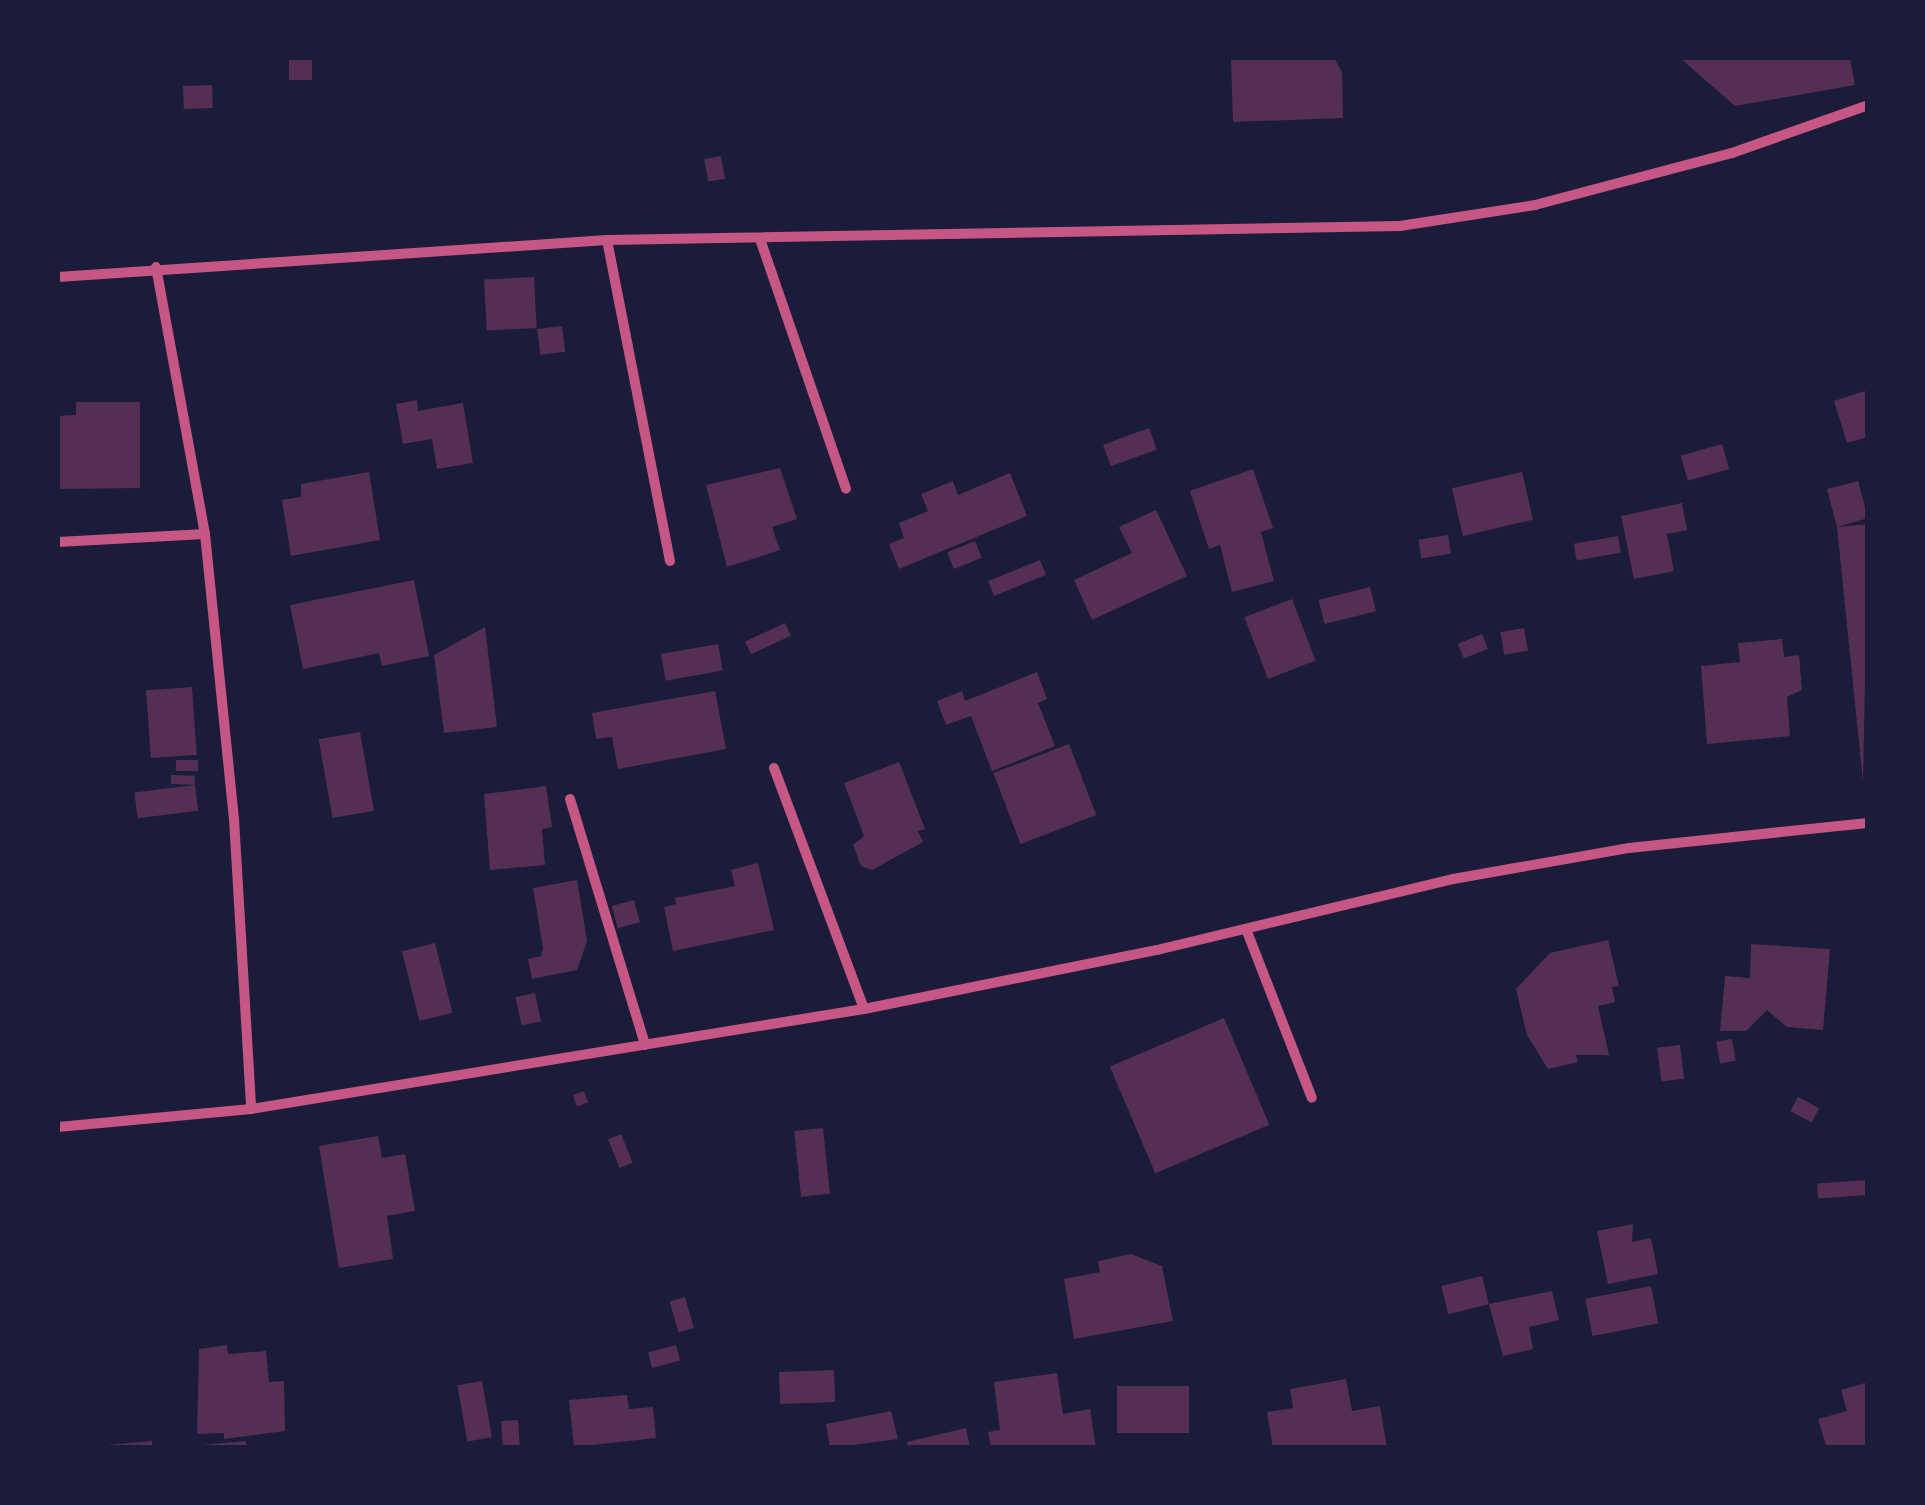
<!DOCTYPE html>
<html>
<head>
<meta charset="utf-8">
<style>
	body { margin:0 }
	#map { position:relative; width:1925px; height:1505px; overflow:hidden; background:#1b1b3a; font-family:"Asap Condensed",sans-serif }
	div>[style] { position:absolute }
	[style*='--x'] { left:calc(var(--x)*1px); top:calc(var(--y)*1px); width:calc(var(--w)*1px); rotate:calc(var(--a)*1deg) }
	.building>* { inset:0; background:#542f53; transform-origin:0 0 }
	.minor>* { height:10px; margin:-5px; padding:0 5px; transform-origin:5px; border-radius:5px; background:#c65784 }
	span { translate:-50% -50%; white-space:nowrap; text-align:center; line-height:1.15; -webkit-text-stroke:9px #1b1b3a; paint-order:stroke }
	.frame { position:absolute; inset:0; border:60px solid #1b1b3a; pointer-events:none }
</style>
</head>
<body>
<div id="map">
	<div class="building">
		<div style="left:289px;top:58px;width:23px;height:22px"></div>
		<div style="clip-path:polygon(1231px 58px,1334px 58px,1342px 72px,1343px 118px,1233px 122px)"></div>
		<div style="clip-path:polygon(1680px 58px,1850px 58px,1855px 85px,1735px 106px)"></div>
		<div style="left:212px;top:85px;width:23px;height:29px;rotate:88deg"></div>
		<div style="left:721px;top:156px;width:23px;height:17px;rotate:80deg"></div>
		<div style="left:534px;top:277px;width:51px;height:50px;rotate:87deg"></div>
		<div style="left:562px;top:326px;width:26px;height:25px;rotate:83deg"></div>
		<div style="clip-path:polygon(1868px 390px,1868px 437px,1847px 443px,1834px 401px)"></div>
		<div style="clip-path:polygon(417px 400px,418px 411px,463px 403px,473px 463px,437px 469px,432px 439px,403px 444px,396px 404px)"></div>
		<div style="clip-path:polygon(76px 402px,140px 402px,140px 488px,58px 489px,58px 416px,76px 415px)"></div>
		<div style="left:1149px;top:428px;width:23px;height:49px;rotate:70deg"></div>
		<div style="left:1722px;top:444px;width:26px;height:43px;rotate:74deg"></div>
		<div style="clip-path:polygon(780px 468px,797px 519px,772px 527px,780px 550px,727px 567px,706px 485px)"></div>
		<div style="clip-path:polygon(1253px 469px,1273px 528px,1261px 532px,1274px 581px,1232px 592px,1220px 545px,1209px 549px,1190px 491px)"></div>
		<div style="clip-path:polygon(369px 472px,380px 540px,291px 556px,282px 500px,301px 497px,301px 484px)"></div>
		<div style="left:1522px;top:472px;width:49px;height:72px;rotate:77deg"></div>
		<div style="clip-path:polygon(1010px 473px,1027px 516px,899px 569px,889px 544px,904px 538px,899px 523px,928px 511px,921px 494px,953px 481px,958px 495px)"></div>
		<div style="clip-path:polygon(1858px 481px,1868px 518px,1837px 527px,1868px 524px,1863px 782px,1837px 527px,1827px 489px)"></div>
		<div style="clip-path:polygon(1682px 503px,1687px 530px,1667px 534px,1674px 571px,1634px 579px,1621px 516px)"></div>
		<div style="clip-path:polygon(1156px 510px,1187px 576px,1092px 620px,1074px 580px,1132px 553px,1119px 527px)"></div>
		<div style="left:1448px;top:535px;width:19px;height:30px;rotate:81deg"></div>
		<div style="left:1618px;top:536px;width:17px;height:45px;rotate:80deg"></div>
		<div style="left:975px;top:541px;width:18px;height:30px;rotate:68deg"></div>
		<div style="left:1040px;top:560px;width:16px;height:56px;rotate:68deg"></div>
		<div style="clip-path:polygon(414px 580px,429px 656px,382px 666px,379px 653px,303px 669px,290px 605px)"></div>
		<div style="left:1370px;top:587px;width:25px;height:53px;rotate:76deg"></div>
		<div style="left:1292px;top:599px;width:66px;height:51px;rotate:69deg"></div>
		<div style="left:785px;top:623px;width:14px;height:44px;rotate:65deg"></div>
		<div style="clip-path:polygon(485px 627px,497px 727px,444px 733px,434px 655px)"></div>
		<div style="left:1524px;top:628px;width:23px;height:24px;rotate:80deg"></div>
		<div style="left:1482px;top:634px;width:16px;height:26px;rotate:68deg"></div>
		<div style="clip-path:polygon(1782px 639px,1784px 657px,1799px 655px,1802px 690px,1787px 697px,1790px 736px,1707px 744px,1701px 666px,1740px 662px,1738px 643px)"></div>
		<div style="left:718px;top:644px;width:27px;height:58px;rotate:80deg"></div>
		<div style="clip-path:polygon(1037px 672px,1047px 699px,1038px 703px,1055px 746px,992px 771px,971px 716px,946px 725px,937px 701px,962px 691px,965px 701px)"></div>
		<div style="left:192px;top:687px;width:68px;height:46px;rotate:86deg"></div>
		<div style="clip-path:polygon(715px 691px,726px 749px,618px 769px,612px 737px,596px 739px,592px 713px)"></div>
		<div style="left:360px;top:732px;width:80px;height:42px;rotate:80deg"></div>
		<div style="left:1069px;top:744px;width:76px;height:81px;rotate:69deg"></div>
		<div style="left:176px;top:760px;width:22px;height:11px"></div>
		<div style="clip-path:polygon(899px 762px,925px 829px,918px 831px,923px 842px,872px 870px,861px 866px,853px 845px,864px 836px,844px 783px)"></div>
		<div style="left:171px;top:775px;width:24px;height:9px;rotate:2deg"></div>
		<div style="left:195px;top:785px;width:26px;height:61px;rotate:83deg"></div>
		<div style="clip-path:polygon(546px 786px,552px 827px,542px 829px,545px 865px,490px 870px,484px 794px)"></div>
		<div style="clip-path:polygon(758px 863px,774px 930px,673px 951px,664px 907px,676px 904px,675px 898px,735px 886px,731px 870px)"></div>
		<div style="clip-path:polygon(577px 880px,587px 941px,577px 970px,532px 979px,528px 959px,541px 956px,543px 948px,533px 888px)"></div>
		<div style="left:634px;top:900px;width:23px;height:23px;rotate:75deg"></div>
		<div style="clip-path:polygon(1608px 940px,1619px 986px,1612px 987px,1615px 1002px,1598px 1006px,1609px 1055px,1576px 1055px,1578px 1062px,1548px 1069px,1527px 1035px,1516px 989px,1550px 953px)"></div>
		<div style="left:435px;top:943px;width:72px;height:34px;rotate:76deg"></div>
		<div style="clip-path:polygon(1751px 944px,1830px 949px,1823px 1030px,1787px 1027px,1767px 1010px,1746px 1031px,1720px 1031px,1725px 976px,1750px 978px)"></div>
		<div style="left:535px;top:993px;width:29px;height:20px;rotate:78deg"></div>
		<div style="left:1224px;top:1018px;width:116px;height:124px;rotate:67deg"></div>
		<div style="left:1732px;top:1039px;width:22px;height:16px;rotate:80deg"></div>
		<div style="left:1680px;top:1045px;width:34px;height:23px;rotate:83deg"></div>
		<div style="left:584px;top:1091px;width:12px;height:12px;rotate:70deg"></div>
		<div style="left:1798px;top:1097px;width:24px;height:16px;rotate:28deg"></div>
		<div style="left:823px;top:1128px;width:66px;height:29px;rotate:84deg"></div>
		<div style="left:621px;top:1134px;width:31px;height:14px;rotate:68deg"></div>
		<div style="clip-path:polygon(378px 1136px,382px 1158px,405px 1154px,415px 1211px,387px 1216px,393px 1259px,339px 1268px,319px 1146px)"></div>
		<div style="left:1867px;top:1180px;width:15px;height:50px;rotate:86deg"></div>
		<div style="clip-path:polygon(1633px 1224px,1632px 1242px,1651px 1238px,1658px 1274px,1608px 1284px,1597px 1231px)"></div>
		<div style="clip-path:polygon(1131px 1254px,1162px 1266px,1173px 1321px,1074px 1339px,1064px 1279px,1100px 1272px,1098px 1261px)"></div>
		<div style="left:1482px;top:1276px;width:29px;height:42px;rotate:76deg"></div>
		<div style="left:1651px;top:1286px;width:38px;height:67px;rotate:79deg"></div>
		<div style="clip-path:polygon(1552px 1291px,1559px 1320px,1529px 1327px,1533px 1349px,1503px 1356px,1489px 1304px)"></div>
		<div style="left:685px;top:1297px;width:32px;height:16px;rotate:74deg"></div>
		<div style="clip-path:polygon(227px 1345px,228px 1354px,266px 1351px,269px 1382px,284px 1381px,285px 1431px,224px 1439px,224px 1433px,197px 1434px,199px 1349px)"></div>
		<div style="left:676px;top:1345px;width:16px;height:29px;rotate:75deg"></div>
		<div style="left:834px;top:1370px;width:32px;height:55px;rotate:88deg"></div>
		<div style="clip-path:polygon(1057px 1373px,1063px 1414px,1090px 1409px,1096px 1448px,991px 1448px,988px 1432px,1000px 1430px,994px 1382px)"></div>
		<div style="clip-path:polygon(1346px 1379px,1352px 1411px,1380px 1406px,1387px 1448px,1273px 1448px,1267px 1412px,1293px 1408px,1290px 1389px)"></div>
		<div style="left:482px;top:1381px;width:57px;height:25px;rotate:80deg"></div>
		<div style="clip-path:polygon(1868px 1382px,1868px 1448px,1827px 1448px,1818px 1419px,1847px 1411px,1841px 1390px)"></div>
		<div style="left:1117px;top:1386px;width:72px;height:47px"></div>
		<div style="clip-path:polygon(627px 1395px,629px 1409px,653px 1407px,656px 1438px,574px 1447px,569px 1400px)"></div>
		<div style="clip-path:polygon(891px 1411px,898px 1439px,830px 1448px,826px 1424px)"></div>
		<div style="left:518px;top:1420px;width:28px;height:17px;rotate:86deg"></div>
		<div style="clip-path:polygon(966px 1428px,970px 1448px,908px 1448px,907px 1442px)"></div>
		<div style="clip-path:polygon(152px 1441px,152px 1448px,106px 1448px,106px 1445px)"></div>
		<div style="clip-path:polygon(246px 1441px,247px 1448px,202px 1448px,202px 1445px)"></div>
	</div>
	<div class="minor">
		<div style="--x:760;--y:239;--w:264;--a:71"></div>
		<div style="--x:607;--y:240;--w:327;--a:78.9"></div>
		<div style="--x:156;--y:267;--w:271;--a:79.6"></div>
		<div style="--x:205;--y:534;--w:286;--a:84.2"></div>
		<div style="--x:234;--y:819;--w:290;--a:86.6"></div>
		<div style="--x:58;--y:277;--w:550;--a:-3.86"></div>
		<div style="--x:607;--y:240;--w:793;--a:-1.01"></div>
		<div style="--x:1400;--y:226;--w:137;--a:-8.8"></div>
		<div style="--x:1535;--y:205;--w:204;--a:-14.8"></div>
		<div style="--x:1732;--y:153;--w:144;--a:-19.4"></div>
		<div style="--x:58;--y:542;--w:147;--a:-3.1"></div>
		<div style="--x:774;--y:768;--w:257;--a:69.5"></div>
		<div style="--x:570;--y:799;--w:257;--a:73"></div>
		<div style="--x:1246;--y:929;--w:181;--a:68.7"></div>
		<div style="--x:58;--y:1127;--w:194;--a:-5.3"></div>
		<div style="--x:251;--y:1109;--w:621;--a:-9.27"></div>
		<div style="--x:864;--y:1009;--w:299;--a:-11.4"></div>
		<div style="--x:1157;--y:950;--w:304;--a:-13.5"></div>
		<div style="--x:1453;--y:879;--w:179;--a:-10"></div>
		<div style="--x:1629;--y:848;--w:240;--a:-6"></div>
	</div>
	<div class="frame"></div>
</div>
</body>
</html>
